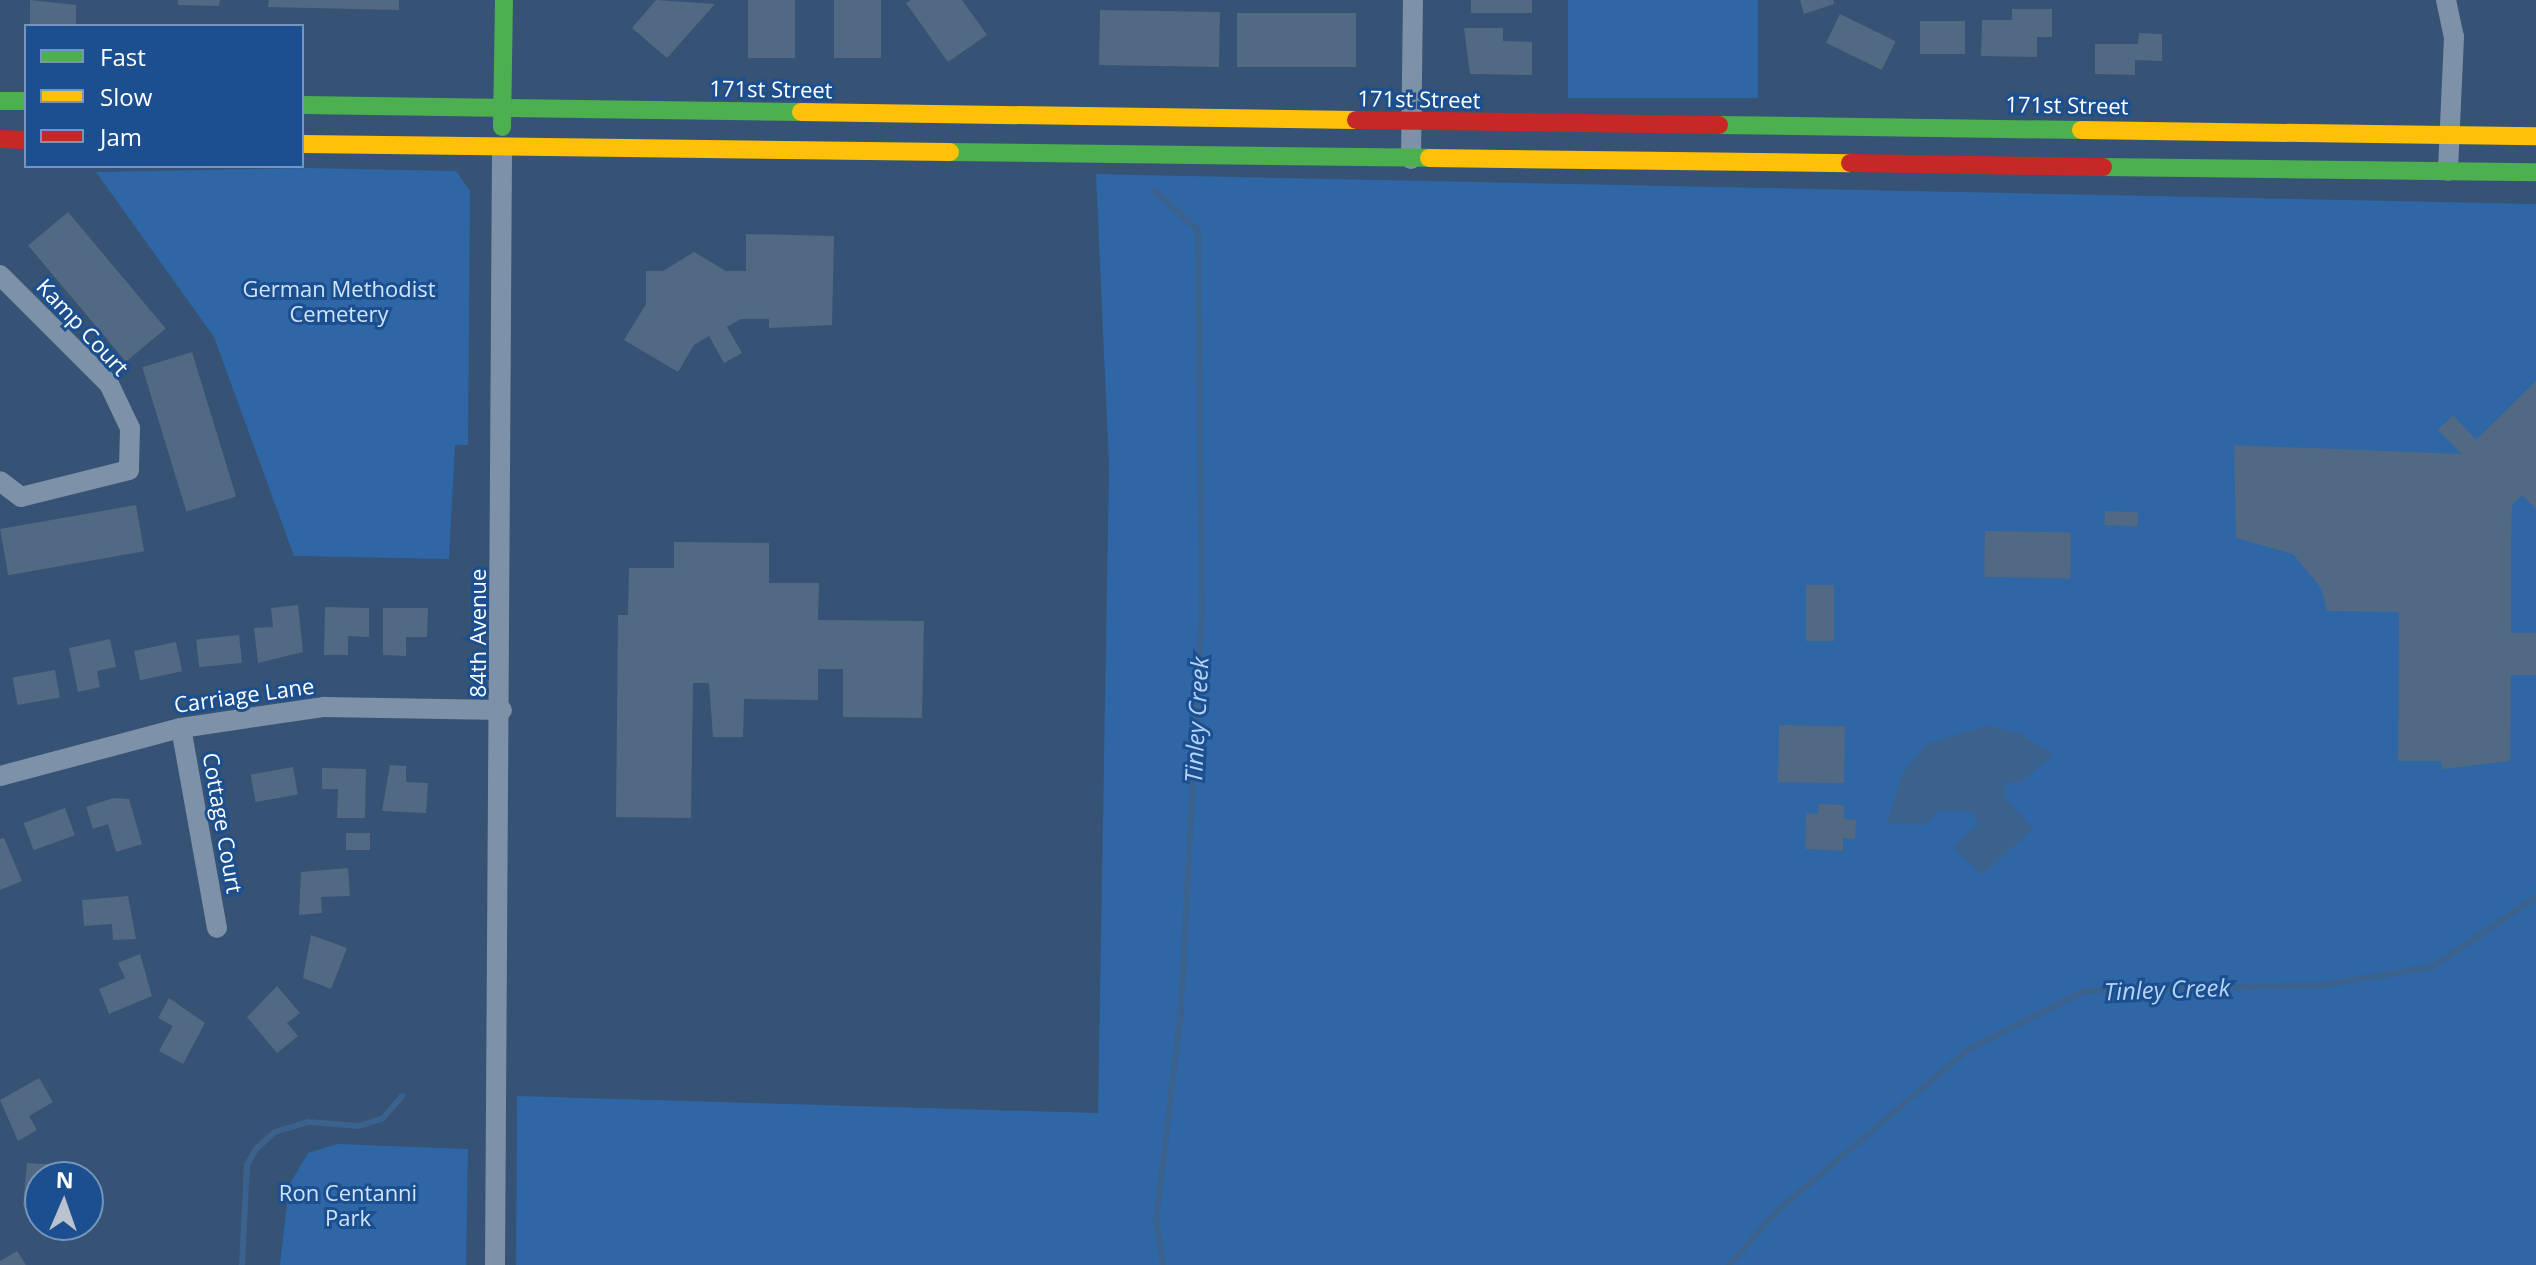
<!DOCTYPE html>
<html>
<head>
<meta charset="utf-8">
<style>
	body { margin:0 }
	#map { position:relative; width:2536px; height:1265px; overflow:hidden; background:#365274; font-family:"Open Sans",sans-serif }
	div>[style] { position:absolute }
	[style*='--x'] { left:calc(var(--x)*1px); top:calc(var(--y)*1px); width:calc(var(--w)*1px); rotate:calc(var(--a)*1deg) }
	.green>* { inset:0; background:#2f66a5; transform-origin:0 0 }
	.water>* { inset:0; background:#3b618d }
	.stream>* { height:6px; margin:-3px; padding:0 3px; transform-origin:3px; border-radius:3px; background:#3b618d }
	.building>* { inset:0; background:#526984; transform-origin:0 0 }
	.street>* { height:20px; margin:-10px; padding:0 10px; transform-origin:10px; border-radius:10px; background:#7d92a8 }
	.fast>* { height:18px; margin:-9px; padding:0 9px; transform-origin:9px; border-radius:9px; background:#4caf50 }
	.slow>* { height:18px; margin:-9px; padding:0 9px; transform-origin:9px; border-radius:9px; background:#ffc107 }
	.jam>* { height:18px; margin:-9px; padding:0 9px; transform-origin:9px; border-radius:9px; background:#c62828 }
	span { translate:-50% -50%; white-space:nowrap; text-align:center; line-height:1.15; -webkit-text-stroke:6px #1b4f8f; paint-order:stroke }
	.street-label { font-size:22px; color:#fff }
	.park-label { font-size:22px; color:#cfe3fa }
	.water-label { font-size:24px; color:#b5d3f5; font-style:italic }
	.legend { position:absolute; left:24px; top:24px; width:280px; height:144px; box-sizing:border-box; background:#1b4f8f; border:2px solid #7695bc; margin:0; padding:10px 14px; list-style:none; font-size:24px; color:#fff }
	.legend li { display:flex; align-items:center; gap:16px; height:40px }
	.legend b { width:40px; border:2px solid #7695bc }
	.north { position:absolute; left:24px; top:1161px; width:80px; height:80px; box-sizing:border-box; background:#1b4f8f; border:2px solid #7695bc; border-radius:50%; rotate:2deg; font-size:22px; font-weight:700; line-height:32px; text-align:center; color:#fff }
	.north::after { content:''; display:block; margin:auto; width:28px; height:36px; background:#b9c2ce; clip-path:polygon(50% 0,100% 100%,50% 72%,0 100%) }
</style>
</head>
<body>
<div id="map">
	<div class="green">
		<div style="left:1568px;top:0;width:190px;height:98px"></div>
		<div style="clip-path:polygon(306px 168px,456px 171px,470px 191px,468px 445px,455px 445px,449px 559px,294px 556px,214px 337px,96px 172px)"></div>
		<div style="clip-path:polygon(1096px 174px,2536px 204px,2536px 1265px,516px 1265px,517px 1096px,1098px 1113px,1109px 466px)"></div>
		<div style="clip-path:polygon(337px 1144px,468px 1149px,466px 1265px,280px 1265px,289px 1185px,308px 1153px)"></div>
	</div>
	<div class="water">
		<div style="clip-path:polygon(1987px 725px,2022px 734px,2053px 755px,2020px 783px,2005px 783px,2005px 797px,2033px 829px,1982px 875px,1953px 847px,1979px 823px,1970px 812px,1939px 811px,1925px 825px,1887px 823px,1902px 774px,1925px 745px)"></div>
	</div>
	<div class="stream">
		<div style="--x:1155;--y:191;--w:58;--a:42.2"></div>
		<div style="--x:1198;--y:230;--w:378;--a:89.4"></div>
		<div style="--x:1202;--y:608;--w:404;--a:93"></div>
		<div style="--x:1181;--y:1011;--w:210;--a:96.8"></div>
		<div style="--x:1156;--y:1220;--w:46;--a:81.2"></div>
		<div style="--x:242;--y:1265;--w:100;--a:-87.1"></div>
		<div style="--x:247;--y:1165;--w:18;--a:-61"></div>
		<div style="--x:256;--y:1149;--w:25;--a:-42"></div>
		<div style="--x:275;--y:1132;--w:34;--a:-17"></div>
		<div style="--x:308;--y:1122;--w:51;--a:4.5"></div>
		<div style="--x:359;--y:1126;--w:25;--a:-18"></div>
		<div style="--x:383;--y:1118;--w:29;--a:-49"></div>
		<div style="--x:1729;--y:1265;--w:72;--a:-48.4"></div>
		<div style="--x:1777;--y:1211;--w:251;--a:-40.2"></div>
		<div style="--x:1969;--y:1049;--w:130;--a:-26.6"></div>
		<div style="--x:2085;--y:991;--w:238;--a:-1.4"></div>
		<div style="--x:2323;--y:985;--w:110;--a:-9.4"></div>
		<div style="--x:2432;--y:967;--w:125;--a:-33.9"></div>
	</div>
	<div class="building">
		<div style="clip-path:polygon(30px 0,76px 5px,76px 26px,30px 26px)"></div>
		<div style="clip-path:polygon(178px 0,220px 0,219px 6px,178px 5px)"></div>
		<div style="clip-path:polygon(269px 0,399px 0,399px 10px,268px 7px)"></div>
		<div style="clip-path:polygon(656px 0,715px 4px,667px 58px,632px 28px)"></div>
		<div style="left:748px;top:0;width:47px;height:58px"></div>
		<div style="left:834px;top:0;width:47px;height:58px"></div>
		<div style="clip-path:polygon(911px 0,962px 0,987px 35px,948px 62px,906px 3px)"></div>
		<div style="left:1471px;top:0;width:61px;height:13px"></div>
		<div style="clip-path:polygon(1800px 0,1833px 0,1834px 4px,1804px 14px)"></div>
		<div style="clip-path:polygon(2012px 9px,2052px 9px,2052px 37px,2037px 37px,2037px 57px,1981px 56px,1982px 20px,2012px 20px)"></div>
		<div style="left:1100px;top:10px;width:120px;height:55px;rotate:1deg"></div>
		<div style="left:1237px;top:13px;width:119px;height:54px"></div>
		<div style="left:1840px;top:14px;width:62px;height:32px;rotate:26deg"></div>
		<div style="left:1920px;top:21px;width:45px;height:33px"></div>
		<div style="clip-path:polygon(1464px 28px,1503px 28px,1503px 41px,1532px 42px,1532px 75px,1470px 74px)"></div>
		<div style="clip-path:polygon(2139px 33px,2162px 34px,2162px 61px,2135px 60px,2135px 75px,2095px 74px,2095px 44px,2138px 44px)"></div>
		<div style="left:68px;top:212px;width:152px;height:52px;rotate:50deg"></div>
		<div style="clip-path:polygon(746px 234px,834px 236px,832px 325px,769px 328px,769px 319px,741px 319px,727px 327px,742px 353px,724px 363px,709px 336px,694px 345px,678px 372px,624px 340px,646px 304px,646px 271px,663px 271px,694px 252px,726px 271px,746px 271px)"></div>
		<div style="left:192px;top:352px;width:151px;height:52px;rotate:73deg"></div>
		<div style="clip-path:polygon(2536px 381px,2536px 509px,2522px 495px,2512px 505px,2511px 541px,2511px 633px,2536px 633px,2536px 675px,2511px 675px,2510px 761px,2442px 769px,2441px 761px,2398px 761px,2399px 612px,2327px 611px,2321px 588px,2293px 554px,2236px 538px,2234px 445px,2462px 454px,2438px 430px,2453px 415px,2476px 440px)"></div>
		<div style="left:136px;top:505px;width:47px;height:138px;rotate:80deg"></div>
		<div style="left:2105px;top:511px;width:33px;height:14px;rotate:2deg"></div>
		<div style="left:1985px;top:531px;width:86px;height:46px;rotate:1deg"></div>
		<div style="clip-path:polygon(674px 542px,769px 543px,769px 583px,819px 583px,818px 620px,924px 621px,922px 718px,843px 717px,843px 669px,818px 669px,818px 700px,744px 699px,743px 737px,713px 737px,709px 683px,693px 683px,691px 818px,616px 817px,618px 615px,628px 615px,629px 568px,674px 568px)"></div>
		<div style="left:1806px;top:585px;width:28px;height:56px"></div>
		<div style="clip-path:polygon(298px 605px,303px 652px,258px 663px,254px 628px,273px 627px,271px 608px)"></div>
		<div style="clip-path:polygon(325px 607px,369px 608px,369px 637px,348px 636px,348px 655px,324px 655px)"></div>
		<div style="clip-path:polygon(383px 608px,428px 608px,427px 637px,406px 637px,406px 656px,383px 655px)"></div>
		<div style="left:239px;top:635px;width:28px;height:43px;rotate:84deg"></div>
		<div style="clip-path:polygon(110px 639px,116px 667px,97px 671px,100px 687px,78px 692px,69px 648px)"></div>
		<div style="left:176px;top:642px;width:30px;height:43px;rotate:78deg"></div>
		<div style="left:55px;top:670px;width:28px;height:43px;rotate:80deg"></div>
		<div style="left:1779px;top:725px;width:66px;height:57px;rotate:1deg"></div>
		<div style="clip-path:polygon(390px 765px,406px 766px,406px 782px,428px 783px,426px 813px,382px 811px)"></div>
		<div style="left:293px;top:767px;width:28px;height:43px;rotate:80deg"></div>
		<div style="clip-path:polygon(322px 768px,366px 769px,365px 818px,337px 818px,338px 789px,322px 789px)"></div>
		<div style="clip-path:polygon(113px 798px,129px 799px,142px 844px,116px 852px,108px 824px,93px 829px,86px 807px)"></div>
		<div style="clip-path:polygon(1819px 804px,1844px 805px,1844px 819px,1856px 820px,1855px 839px,1843px 838px,1843px 851px,1805px 849px,1806px 813px,1818px 814px)"></div>
		<div style="left:65px;top:808px;width:29px;height:44px;rotate:70deg"></div>
		<div style="left:346px;top:833px;width:24px;height:17px"></div>
		<div style="clip-path:polygon(4px 838px,22px 881px,0 890px,0 839px)"></div>
		<div style="clip-path:polygon(348px 868px,350px 896px,321px 897px,322px 913px,299px 915px,301px 872px)"></div>
		<div style="clip-path:polygon(128px 896px,136px 939px,113px 940px,112px 924px,84px 926px,82px 900px)"></div>
		<div style="clip-path:polygon(311px 935px,347px 948px,331px 989px,303px 978px)"></div>
		<div style="clip-path:polygon(140px 954px,152px 996px,109px 1014px,99px 989px,125px 978px,118px 963px)"></div>
		<div style="clip-path:polygon(277px 986px,300px 1013px,287px 1023px,298px 1036px,277px 1053px,247px 1017px)"></div>
		<div style="clip-path:polygon(169px 998px,205px 1023px,183px 1064px,159px 1051px,173px 1026px,158px 1018px)"></div>
		<div style="clip-path:polygon(39px 1078px,53px 1102px,29px 1116px,37px 1130px,18px 1141px,0 1100px)"></div>
		<div style="clip-path:polygon(27px 1163px,77px 1166px,76px 1177px,40px 1177px,40px 1207px,23px 1206px)"></div>
		<div style="clip-path:polygon(17px 1251px,26px 1265px,0 1265px,0 1261px)"></div>
	</div>
	<div class="street">
		<div style="--x:2446;--y:0;--w:38;--a:78"></div>
		<div style="--x:2454;--y:37;--w:134;--a:92.6"></div>
		<div style="--x:1411;--y:159;--w:159;--a:-89.3"></div>
		<div style="--x:0;--y:275;--w:154;--a:45"></div>
		<div style="--x:109;--y:384;--w:49;--a:64.5"></div>
		<div style="--x:130;--y:428;--w:42;--a:91.4"></div>
		<div style="--x:129;--y:470;--w:111;--a:166"></div>
		<div style="--x:21;--y:497;--w:26;--a:-143"></div>
		<div style="--x:181;--y:728;--w:203;--a:79.8"></div>
		<div style="--x:0;--y:776;--w:187;--a:-14.9"></div>
		<div style="--x:181;--y:728;--w:145;--a:-8.4"></div>
		<div style="--x:324;--y:707;--w:178;--a:1"></div>
		<div style="--x:495;--y:1265;--w:1117;--a:-89.64"></div>
	</div>
	<div class="fast">
		<div style="--x:0;--y:101;--w:26;--a:0"></div>
		<div style="--x:302;--y:105;--w:499;--a:0.8"></div>
		<div style="--x:1719;--y:125;--w:362;--a:0.8"></div>
		<div style="--x:502;--y:127;--w:127;--a:-89.1"></div>
		<div style="--x:950;--y:152;--w:479;--a:0.7"></div>
		<div style="--x:2103;--y:167;--w:433;--a:0.7"></div>
	</div>
	<div class="slow">
		<div style="--x:801;--y:112;--w:555;--a:0.83"></div>
		<div style="--x:2081;--y:130;--w:455;--a:0.8"></div>
		<div style="--x:302;--y:144;--w:648;--a:0.71"></div>
		<div style="--x:1429;--y:158;--w:421;--a:0.7"></div>
	</div>
	<div class="jam">
		<div style="--x:1356;--y:120;--w:363;--a:0.8"></div>
		<div style="--x:0;--y:139;--w:26;--a:2"></div>
		<div style="--x:1850;--y:163;--w:253;--a:0.9"></div>
	</div>
	<div class="street-label">
		<span style="left:771px;top:89px;rotate:1deg">171st Street</span>
		<span style="left:1419px;top:99px;rotate:1deg">171st Street</span>
		<span style="left:2067px;top:105px;rotate:1deg">171st Street</span>
		<span style="left:83px;top:327px;rotate:47deg">Kamp Court</span>
		<span style="left:478px;top:633px;rotate:-90deg">84th Avenue</span>
		<span style="left:244px;top:695px;rotate:-8deg">Carriage Lane</span>
		<span style="left:223px;top:823px;rotate:80deg">Cottage Court</span>
	</div>
	<div class="park-label">
		<span style="left:339px;top:301px">German Methodist<br>Cemetery</span>
		<span style="left:348px;top:1205px">Ron Centanni<br>Park</span>
	</div>
	<div class="water-label">
		<span style="left:1196px;top:720px;rotate:-87deg">Tinley Creek</span>
		<span style="left:2167px;top:989px;rotate:-2deg">Tinley Creek</span>
	</div>
	<ul class="legend">
	<li><b style="height:10px;background:#4caf50"></b>Fast</li>
	<li><b style="height:10px;background:#ffc107"></b>Slow</li>
	<li><b style="height:10px;background:#c62828"></b>Jam</li>
	</ul>
	<div class="north">N</div>
</div>
</body>
</html>
